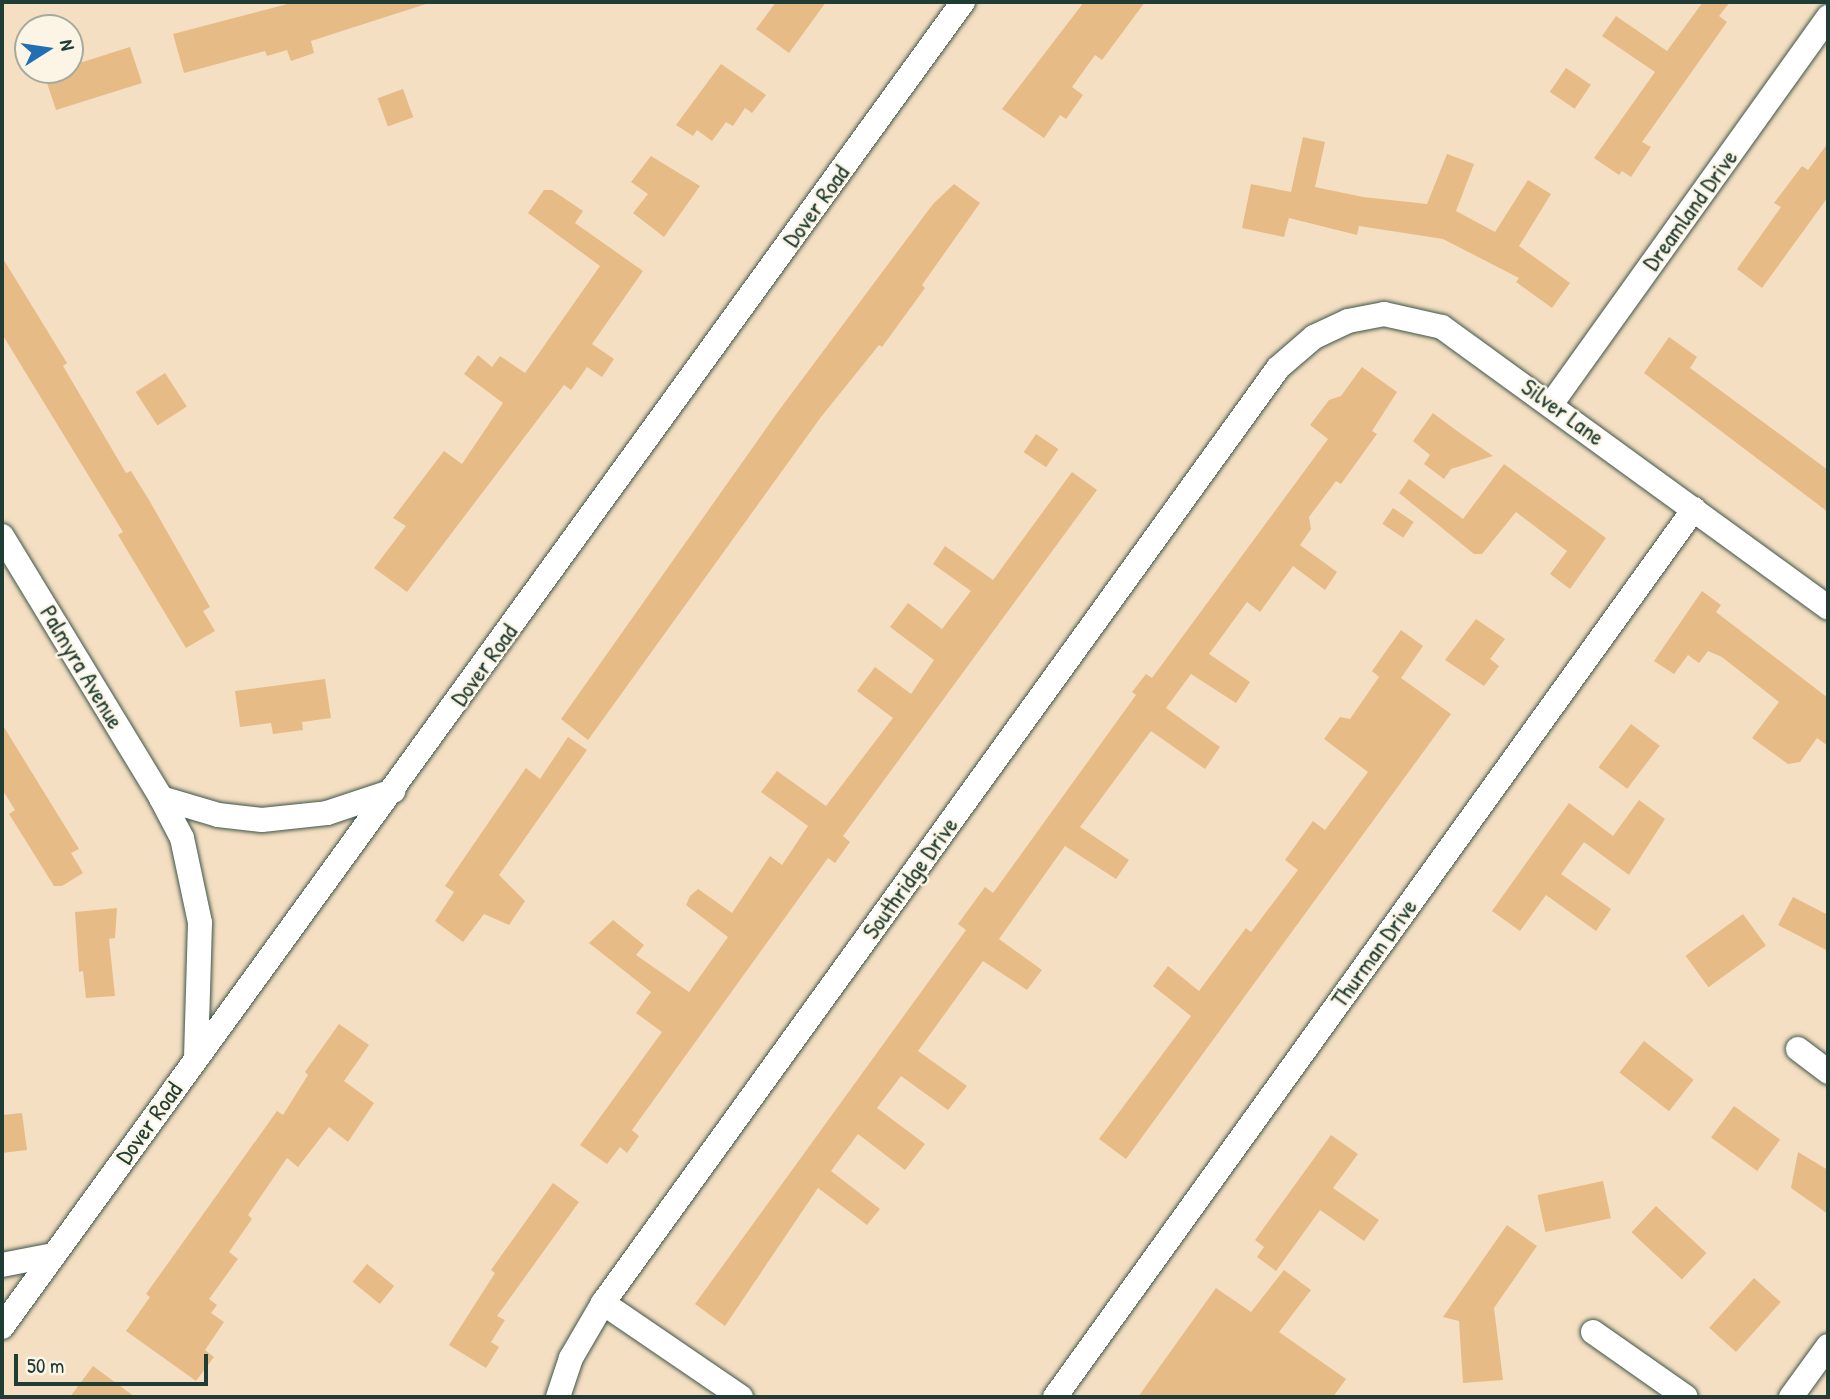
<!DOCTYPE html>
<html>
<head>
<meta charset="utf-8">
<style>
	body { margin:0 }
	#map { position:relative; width:1830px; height:1399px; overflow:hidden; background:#f5dfc2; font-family:"Patrick Hand",sans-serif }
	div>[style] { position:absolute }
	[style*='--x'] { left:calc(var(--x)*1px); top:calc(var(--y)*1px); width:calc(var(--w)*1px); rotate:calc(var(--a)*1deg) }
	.building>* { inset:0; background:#e7bb86; transform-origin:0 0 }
	.roads { filter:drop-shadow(0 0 2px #3f5549) drop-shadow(0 0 2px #3f5549) }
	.minor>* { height:24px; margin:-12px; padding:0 12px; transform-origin:12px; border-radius:12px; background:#fff }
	span { translate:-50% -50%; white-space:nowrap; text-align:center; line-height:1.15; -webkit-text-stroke:5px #fcf5e5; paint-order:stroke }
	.street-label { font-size:24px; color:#1f3d34 }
	.frame { position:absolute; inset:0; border:4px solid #1f3d34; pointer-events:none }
	.north { position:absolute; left:14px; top:14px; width:70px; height:70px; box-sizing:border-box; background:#fcf5e5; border:2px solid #a4ab9e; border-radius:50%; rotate:78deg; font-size:19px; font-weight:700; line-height:28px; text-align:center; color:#1f3d34 }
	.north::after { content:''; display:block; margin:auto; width:24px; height:32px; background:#1f6fb2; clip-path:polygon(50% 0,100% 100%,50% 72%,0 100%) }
	.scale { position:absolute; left:14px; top:1354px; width:194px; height:32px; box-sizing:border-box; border:4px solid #1f3d34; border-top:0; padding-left:9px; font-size:21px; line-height:24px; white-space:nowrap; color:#1f3d34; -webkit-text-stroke:5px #fcf5e5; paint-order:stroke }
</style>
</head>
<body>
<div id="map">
	<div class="building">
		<div style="clip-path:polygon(295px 2px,426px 4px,311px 41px,314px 53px,291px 61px,287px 50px,267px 56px,265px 51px,184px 73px,173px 34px)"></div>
		<div style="clip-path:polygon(776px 2px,826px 2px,789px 53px,756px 29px)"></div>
		<div style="clip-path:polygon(1084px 2px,1145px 2px,1102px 60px,1095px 55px,1072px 87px,1083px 95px,1066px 119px,1060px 115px,1044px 138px,1002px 109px)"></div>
		<div style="clip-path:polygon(1703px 2px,1730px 2px,1719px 16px,1727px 22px,1642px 142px,1651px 147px,1631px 177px,1622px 171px,1619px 175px,1594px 158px,1655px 72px,1602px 36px,1616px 16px,1667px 51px)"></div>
		<div style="clip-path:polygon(130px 47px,142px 83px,56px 110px,44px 74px,70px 70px,70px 66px)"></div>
		<div style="clip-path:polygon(721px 64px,766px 95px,752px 113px,745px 108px,733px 126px,726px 122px,712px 141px,697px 130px,693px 136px,676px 125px)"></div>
		<div style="left:1566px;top:68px;width:30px;height:29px;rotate:34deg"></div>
		<div style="left:403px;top:89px;width:30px;height:27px;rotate:70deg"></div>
		<div style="clip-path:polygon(1303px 137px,1325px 142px,1315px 187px,1363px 197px,1427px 204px,1447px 154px,1474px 164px,1456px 211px,1495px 232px,1528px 180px,1551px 194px,1519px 246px,1570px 283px,1552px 308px,1516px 282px,1519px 278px,1443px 239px,1359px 226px,1357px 235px,1289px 218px,1284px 237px,1242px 228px,1251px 184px,1291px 192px)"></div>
		<div style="clip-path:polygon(1828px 143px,1828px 197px,1762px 288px,1737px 269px,1781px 207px,1774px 203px,1802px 166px,1808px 170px)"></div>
		<div style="clip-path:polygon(651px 156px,700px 186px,664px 237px,633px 213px,648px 194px,631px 182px)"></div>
		<div style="clip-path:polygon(954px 184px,980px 203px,922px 285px,925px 288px,882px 347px,879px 345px,821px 417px,588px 740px,561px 719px,777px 413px,933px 204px)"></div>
		<div style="clip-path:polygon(544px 190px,552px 190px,583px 211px,575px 223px,643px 271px,592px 344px,614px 359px,602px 377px,587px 367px,571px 390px,564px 385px,407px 592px,374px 568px,406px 526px,393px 518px,444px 451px,462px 464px,503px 403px,464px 374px,478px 355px,492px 367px,500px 356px,525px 373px,600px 266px,528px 213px)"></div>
		<div style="clip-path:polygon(2px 257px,67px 363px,63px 366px,126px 473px,131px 471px,149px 500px,210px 607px,203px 611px,215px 631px,186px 648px,118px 535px,123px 532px,2px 334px)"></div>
		<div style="clip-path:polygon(1669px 337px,1697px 357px,1690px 368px,1828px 470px,1828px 512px,1644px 373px)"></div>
		<div style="clip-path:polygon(1362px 367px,1397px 392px,1372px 431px,1377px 434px,1341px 484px,1336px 481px,1309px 517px,1311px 529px,1300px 545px,1337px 572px,1325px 590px,1293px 566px,1260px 612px,1247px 602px,1209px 654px,1250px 682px,1236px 703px,1191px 674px,1166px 708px,1220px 747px,1205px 769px,1151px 731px,1080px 827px,1129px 860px,1116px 879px,1065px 846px,999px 939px,1042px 970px,1027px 990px,983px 961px,918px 1051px,967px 1086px,948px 1110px,901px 1076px,877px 1108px,925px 1144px,905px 1170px,858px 1134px,831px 1171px,880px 1209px,867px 1225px,818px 1188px,725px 1326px,695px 1304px,966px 930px,958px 924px,985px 887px,993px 893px,1136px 695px,1132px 692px,1146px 674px,1152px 678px,1328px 439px,1310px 425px,1329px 400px,1341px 396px)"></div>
		<div style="left:165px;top:373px;width:40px;height:35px;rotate:57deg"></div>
		<div style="clip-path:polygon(1433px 413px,1457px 431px,1493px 456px,1451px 469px,1444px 479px,1424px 464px,1430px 455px,1413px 441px)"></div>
		<div style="left:1036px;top:434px;width:27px;height:22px;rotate:34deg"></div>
		<div style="clip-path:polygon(1504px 464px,1606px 538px,1570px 589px,1550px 574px,1567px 551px,1516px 512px,1482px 554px,1474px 554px,1399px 493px,1409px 479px,1463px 519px)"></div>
		<div style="clip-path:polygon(1072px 472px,1097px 490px,843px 836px,850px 842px,835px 863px,828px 858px,632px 1130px,639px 1136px,627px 1153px,620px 1147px,607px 1164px,580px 1145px,662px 1032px,636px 1013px,651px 992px,589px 943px,613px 920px,644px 945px,636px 955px,689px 992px,728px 937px,686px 905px,690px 896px,698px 889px,732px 913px,770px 856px,782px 865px,808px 826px,761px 792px,777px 771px,826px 806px,893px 718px,857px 691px,875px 667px,911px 694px,934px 660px,890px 627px,908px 603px,942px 629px,971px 591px,933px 564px,945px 546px,993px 580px)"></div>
		<div style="left:1393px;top:508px;width:25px;height:19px;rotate:34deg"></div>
		<div style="clip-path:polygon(1702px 591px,1721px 605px,1716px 612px,1828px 698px,1828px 746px,1817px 738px,1800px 762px,1788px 764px,1752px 738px,1779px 702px,1722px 657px,1708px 651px,1699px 663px,1688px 655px,1674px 674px,1654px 661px)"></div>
		<div style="clip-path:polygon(1476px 619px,1505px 639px,1490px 659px,1499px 666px,1484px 686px,1445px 660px)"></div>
		<div style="clip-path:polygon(1401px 630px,1423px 646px,1401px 678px,1451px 714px,1126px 1159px,1099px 1139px,1191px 1016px,1153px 986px,1168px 966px,1199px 991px,1246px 928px,1251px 932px,1298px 870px,1285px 860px,1313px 821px,1325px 830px,1368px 772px,1324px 739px,1340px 717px,1350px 719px,1379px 677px,1372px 671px)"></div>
		<div style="clip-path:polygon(325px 679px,331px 718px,302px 722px,303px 730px,273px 734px,271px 723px,240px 727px,235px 691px)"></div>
		<div style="clip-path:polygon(2px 724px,79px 849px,71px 853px,83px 873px,62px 886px,54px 886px,9px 814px,15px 810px,2px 789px)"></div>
		<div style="left:1631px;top:724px;width:36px;height:54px;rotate:37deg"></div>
		<div style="clip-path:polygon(568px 737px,587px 750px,499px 875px,525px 901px,509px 925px,484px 914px,463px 942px,435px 921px,454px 892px,445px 886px,526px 768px,540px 779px)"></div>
		<div style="clip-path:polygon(1639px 800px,1665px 819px,1629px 875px,1584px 842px,1561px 874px,1611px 909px,1596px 931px,1546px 895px,1520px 931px,1492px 911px,1569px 803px,1613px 836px)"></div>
		<div style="clip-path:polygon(1793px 897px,1828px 915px,1828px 951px,1778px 925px)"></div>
		<div style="clip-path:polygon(117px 908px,115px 938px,109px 939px,115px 996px,86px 998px,83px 971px,79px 972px,75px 912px)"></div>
		<div style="left:1743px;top:914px;width:39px;height:71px;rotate:54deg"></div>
		<div style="clip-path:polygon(339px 1024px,369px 1045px,344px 1081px,374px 1103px,348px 1142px,329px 1127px,298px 1167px,287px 1158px,248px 1215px,252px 1219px,229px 1252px,238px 1259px,209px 1299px,217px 1305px,211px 1313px,224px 1322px,205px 1350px,214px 1357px,196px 1381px,126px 1331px,150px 1297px,146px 1294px,277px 1111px,283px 1115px,308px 1075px,305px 1072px)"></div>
		<div style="left:1644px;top:1041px;width:63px;height:40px;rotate:38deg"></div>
		<div style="left:1734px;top:1106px;width:57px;height:39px;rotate:36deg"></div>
		<div style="clip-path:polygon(22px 1113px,27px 1150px,2px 1153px,2px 1115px)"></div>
		<div style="clip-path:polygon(1331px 1135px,1358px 1154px,1333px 1188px,1379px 1220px,1364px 1241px,1320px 1210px,1276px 1271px,1257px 1257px,1264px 1247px,1255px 1240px)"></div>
		<div style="clip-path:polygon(1798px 1152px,1828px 1170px,1828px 1214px,1791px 1188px)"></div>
		<div style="left:1603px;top:1181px;width:38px;height:67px;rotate:78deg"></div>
		<div style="clip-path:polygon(553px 1183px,579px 1202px,497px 1316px,505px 1320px,491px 1342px,499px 1347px,486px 1368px,449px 1345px,495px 1273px,491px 1270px)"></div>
		<div style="left:1656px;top:1206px;width:69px;height:36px;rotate:43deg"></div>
		<div style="clip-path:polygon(1507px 1225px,1537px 1246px,1494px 1308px,1503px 1380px,1463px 1383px,1459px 1321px,1443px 1317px)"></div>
		<div style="left:367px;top:1264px;width:35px;height:23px;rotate:39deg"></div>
		<div style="clip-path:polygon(1284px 1270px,1311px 1290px,1279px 1332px,1346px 1379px,1333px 1397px,1138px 1397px,1216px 1288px,1251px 1312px)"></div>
		<div style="left:1754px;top:1278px;width:36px;height:67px;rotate:42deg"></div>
		<div style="clip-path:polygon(93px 1366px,135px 1397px,70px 1397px)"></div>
	</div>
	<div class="roads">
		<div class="minor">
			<div style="--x:1552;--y:403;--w:475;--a:-54.4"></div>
			<div style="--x:2;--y:536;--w:306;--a:58.7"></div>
			<div style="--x:161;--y:798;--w:59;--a:16.6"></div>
			<div style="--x:218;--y:815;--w:44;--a:6.5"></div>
			<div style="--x:262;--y:820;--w:65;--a:-6.1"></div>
			<div style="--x:327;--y:813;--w:70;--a:-18.4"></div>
			<div style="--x:161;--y:798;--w:45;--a:62.3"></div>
			<div style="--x:182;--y:838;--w:87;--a:78"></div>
			<div style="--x:200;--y:923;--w:133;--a:91.7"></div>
			<div style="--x:1798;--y:1049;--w:38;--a:37"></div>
			<div style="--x:2;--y:1265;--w:52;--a:-11.1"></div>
			<div style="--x:603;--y:1303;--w:167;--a:34.3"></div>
			<div style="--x:2;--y:1327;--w:1637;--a:-54.05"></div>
			<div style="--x:1593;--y:1332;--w:113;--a:35"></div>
			<div style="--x:558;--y:1397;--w:41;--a:-71.6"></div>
			<div style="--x:571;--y:1358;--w:64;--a:-59.8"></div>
			<div style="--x:603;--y:1303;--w:1153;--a:-54.17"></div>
			<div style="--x:1278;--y:368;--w:48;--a:-40.7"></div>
			<div style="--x:1314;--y:337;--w:38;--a:-25"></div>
			<div style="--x:1348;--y:321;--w:37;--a:-11"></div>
			<div style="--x:1384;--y:314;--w:59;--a:12.6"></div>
			<div style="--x:1442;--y:327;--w:477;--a:36"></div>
			<div style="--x:1055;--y:1397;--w:1094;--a:-54.26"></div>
			<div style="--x:1791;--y:1397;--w:63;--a:-54"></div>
		</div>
	</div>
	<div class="street-label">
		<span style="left:816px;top:206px;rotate:-54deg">Dover Road</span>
		<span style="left:1690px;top:210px;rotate:-54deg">Dreamland Drive</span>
		<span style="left:1563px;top:412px;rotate:36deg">Silver Lane</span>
		<span style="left:484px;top:665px;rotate:-54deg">Dover Road</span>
		<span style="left:82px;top:667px;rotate:59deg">Palmyra Avenue</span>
		<span style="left:910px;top:878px;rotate:-54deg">Southridge Drive</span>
		<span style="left:1374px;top:953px;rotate:-54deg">Thurman Drive</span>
		<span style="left:149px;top:1123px;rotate:-54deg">Dover Road</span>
	</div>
	<div class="frame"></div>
	<div class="north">N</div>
	<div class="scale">50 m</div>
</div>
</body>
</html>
